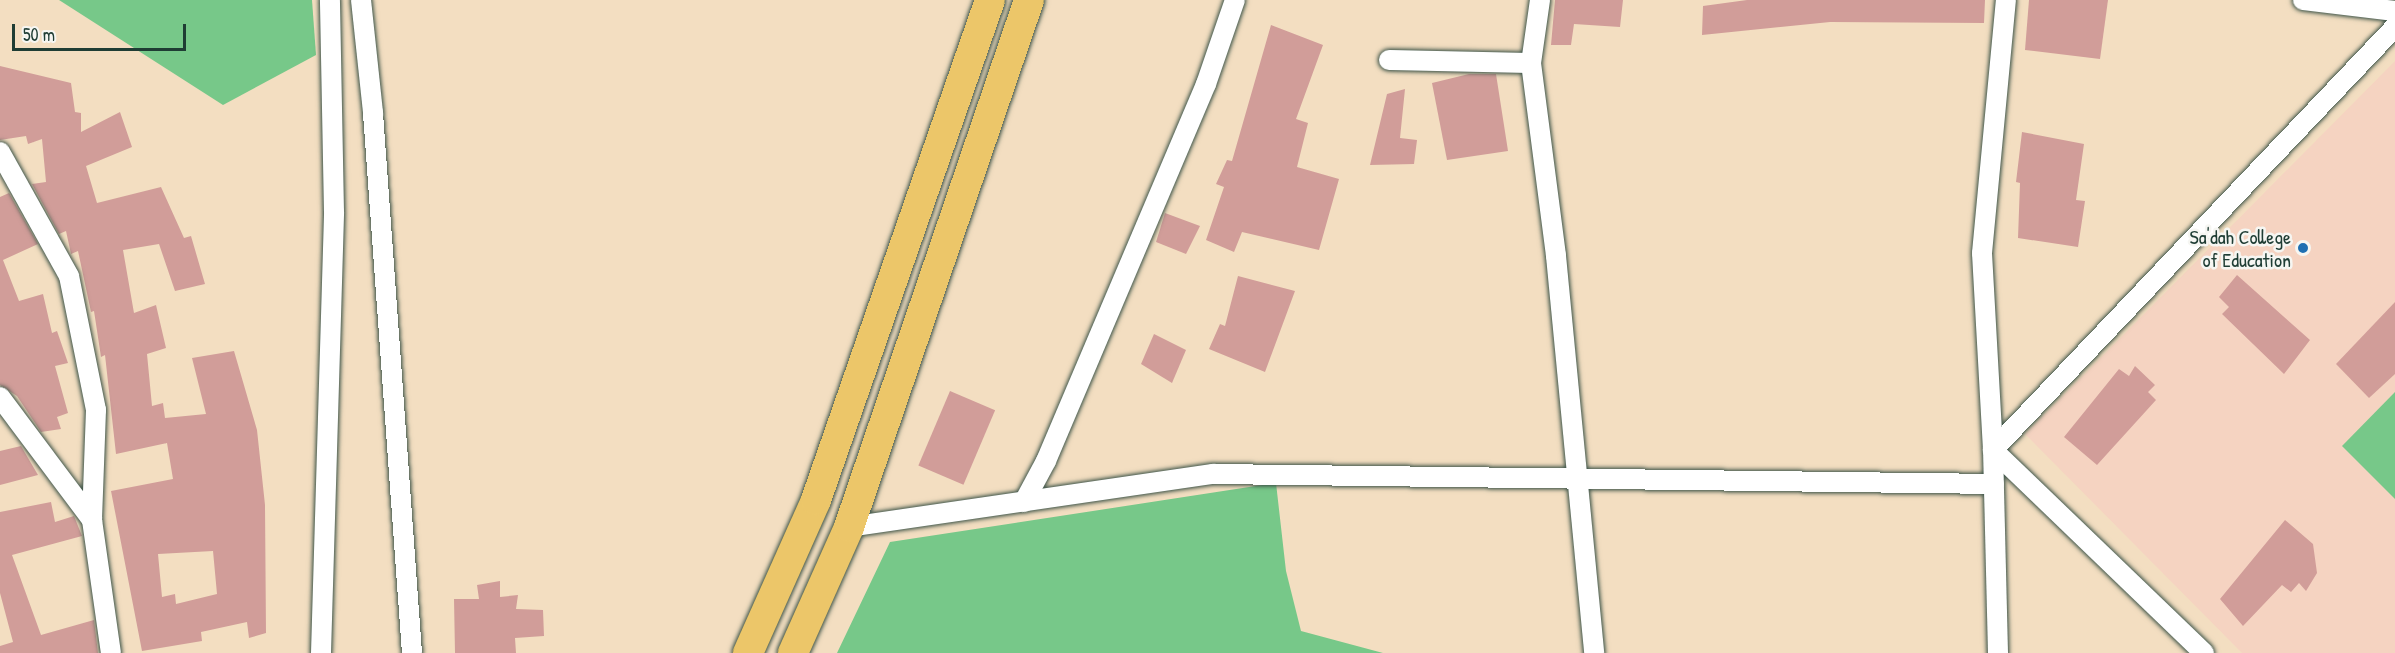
<!DOCTYPE html>
<html>
<head>
<meta charset="utf-8">
<style>
	body { margin:0 }
	#map { position:relative; width:2395px; height:653px; overflow:hidden; background:#f3dec1; font-family:"Patrick Hand",sans-serif }
	div>[style] { position:absolute }
	[style*='--x'] { left:calc(var(--x)*1px); top:calc(var(--y)*1px); width:calc(var(--w)*1px); rotate:calc(var(--a)*1deg) }
	.built>* { inset:0; background:#f5d3c1 }
	.green>* { inset:0; background:#77c889 }
	.building>* { inset:0; background:#d19d99; transform-origin:0 0 }
	.roads { filter:drop-shadow(0 0 2px #3f5549) drop-shadow(0 0 2px #3f5549) }
	.street>* { height:20px; margin:-10px; padding:0 10px; transform-origin:10px; border-radius:10px; background:#fff }
	.primary>* { height:30px; margin:-15px; padding:0 15px; transform-origin:15px; border-radius:15px; background:#ecc669 }
	.dots>* { width:16px; height:16px; translate:-50% -50%; box-sizing:border-box; border:3px solid #f6f6f2; border-radius:50% }
	span { translate:-50% -50%; white-space:nowrap; text-align:center; line-height:1.15; -webkit-text-stroke:5px #f6f6f2; paint-order:stroke }
	.poi-label { font-size:20px; color:#1f3d34 }
	.right { translate:-100% -50%; text-align:right }
	.scale { position:absolute; left:12px; top:24px; width:174px; height:27px; box-sizing:border-box; border:3px solid #1f3d34; border-top:0; padding-left:8px; font-size:18px; line-height:21px; white-space:nowrap; color:#1f3d34; -webkit-text-stroke:4px #f6f6f2; paint-order:stroke }
</style>
</head>
<body>
<div id="map">
	<div class="built">
		<div style="clip-path:polygon(2395px 61px,2395px 653px,2242px 653px,2025px 434px)"></div>
	</div>
	<div class="green">
		<div style="clip-path:polygon(59px 0,312px 0,316px 55px,223px 105px)"></div>
		<div style="clip-path:polygon(2395px 392px,2395px 499px,2342px 446px)"></div>
		<div style="clip-path:polygon(1276px 483px,1286px 571px,1301px 631px,1383px 653px,837px 653px,890px 542px)"></div>
	</div>
	<div class="building">
		<div style="clip-path:polygon(1555px 0,1623px 0,1620px 27px,1574px 24px,1571px 45px,1551px 45px)"></div>
		<div style="clip-path:polygon(1747px 0,1985px 0,1984px 23px,1830px 22px,1702px 35px,1703px 6px)"></div>
		<div style="clip-path:polygon(2029px 0,2108px 0,2100px 59px,2025px 50px)"></div>
		<div style="clip-path:polygon(1271px 25px,1323px 45px,1296px 119px,1308px 123px,1297px 167px,1339px 179px,1319px 250px,1242px 232px,1234px 252px,1206px 240px,1224px 187px,1216px 184px,1227px 160px,1232px 161px)"></div>
		<div style="clip-path:polygon(evenodd,0 66px,71px 83px,75px 112px,81px 113px,81px 132px,120px 112px,132px 147px,86px 166px,97px 203px,161px 187px,184px 238px,191px 236px,205px 284px,175px 291px,159px 244px,123px 250px,134px 313px,156px 305px,166px 348px,147px 354px,152px 406px,163px 403px,165px 418px,206px 414px,192px 358px,234px 351px,257px 430px,265px 505px,266px 633px,249px 638px,247px 622px,201px 632px,202px 641px,142px 651px,111px 491px,173px 479px,167px 443px,116px 454px,105px 355px,101px 357px,94px 311px,91px 312px,78px 251px,71px 254px,66px 231px,59px 234px,32px 184px,46px 182px,42px 139px,28px 144px,26px 136px,0 140px,0 66px,213px 551px,217px 594px,176px 604px,175px 594px,162px 597px,158px 554px,213px 551px)"></div>
		<div style="clip-path:polygon(1469px 74px,1496px 74px,1508px 151px,1447px 160px,1432px 83px)"></div>
		<div style="clip-path:polygon(1405px 89px,1400px 138px,1417px 140px,1414px 164px,1370px 165px,1387px 94px)"></div>
		<div style="clip-path:polygon(2022px 132px,2084px 144px,2076px 200px,2085px 201px,2078px 247px,2018px 238px,2020px 183px,2016px 182px)"></div>
		<div style="clip-path:polygon(9px 193px,38px 244px,3px 260px,19px 301px,43px 294px,52px 333px,57px 331px,68px 363px,55px 366px,68px 413px,57px 417px,61px 429px,41px 432px,17px 396px,0 385px,0 197px)"></div>
		<div style="clip-path:polygon(1165px 213px,1200px 226px,1186px 254px,1156px 242px)"></div>
		<div style="clip-path:polygon(2237px 275px,2310px 340px,2284px 374px,2222px 314px,2229px 307px,2219px 297px)"></div>
		<div style="clip-path:polygon(1238px 276px,1295px 291px,1265px 372px,1209px 349px,1220px 324px,1225px 326px)"></div>
		<div style="clip-path:polygon(2395px 302px,2395px 374px,2369px 398px,2336px 364px)"></div>
		<div style="clip-path:polygon(1154px 334px,1186px 350px,1172px 383px,1141px 364px)"></div>
		<div style="clip-path:polygon(2135px 366px,2155px 385px,2148px 392px,2156px 400px,2097px 465px,2064px 437px,2119px 369px,2129px 376px)"></div>
		<div style="left:950px;top:391px;width:49px;height:81px;rotate:23deg"></div>
		<div style="clip-path:polygon(21px 446px,38px 475px,0 485px,0 451px)"></div>
		<div style="clip-path:polygon(51px 502px,55px 522px,74px 516px,82px 536px,12px 555px,41px 635px,94px 620px,98px 653px,0 653px,0 646px,13px 642px,0 593px,0 512px)"></div>
		<div style="clip-path:polygon(2285px 520px,2313px 544px,2317px 573px,2306px 591px,2299px 583px,2291px 592px,2282px 585px,2243px 626px,2220px 599px)"></div>
		<div style="clip-path:polygon(500px 581px,500px 597px,518px 595px,516px 609px,543px 610px,544px 636px,515px 638px,516px 653px,455px 653px,454px 599px,479px 599px,477px 585px)"></div>
	</div>
	<div class="roads">
		<div class="street">
			<div style="--x:361;--y:0;--w:114;--a:83.9"></div>
			<div style="--x:373;--y:113;--w:541;--a:85.87"></div>
			<div style="--x:1540;--y:0;--w:64;--a:98.1"></div>
			<div style="--x:1531;--y:63;--w:195;--a:82.6"></div>
			<div style="--x:1556;--y:256;--w:399;--a:84.5"></div>
			<div style="--x:2303;--y:0;--w:93;--a:6.8"></div>
			<div style="--x:1389;--y:60;--w:142;--a:1.2"></div>
			<div style="--x:0;--y:152;--w:142;--a:60.9"></div>
			<div style="--x:69;--y:276;--w:137;--a:78.6"></div>
			<div style="--x:96;--y:410;--w:110;--a:92.1"></div>
			<div style="--x:92;--y:520;--w:134;--a:81.9"></div>
			<div style="--x:0;--y:397;--w:154;--a:53.2"></div>
			<div style="--x:1024;--y:502;--w:47;--a:-61.8"></div>
			<div style="--x:1046;--y:461;--w:410;--a:-67"></div>
			<div style="--x:1206;--y:84;--w:89;--a:-71"></div>
			<div style="--x:849;--y:527;--w:368;--a:-8.3"></div>
			<div style="--x:1213;--y:474;--w:781;--a:0.73"></div>
			<div style="--x:321;--y:653;--w:441;--a:-88.3"></div>
			<div style="--x:334;--y:212;--w:212;--a:-91.1"></div>
			<div style="--x:1998;--y:653;--w:203;--a:-91.4"></div>
			<div style="--x:1993;--y:450;--w:197;--a:-93.2"></div>
			<div style="--x:1982;--y:253;--w:254;--a:-84.6"></div>
			<div style="--x:2204;--y:653;--w:293;--a:-136.1"></div>
			<div style="--x:1993;--y:450;--w:584;--a:-46.46"></div>
		</div>
		<div class="primary">
			<div style="--x:748;--y:653;--w:167;--a:-66"></div>
			<div style="--x:816;--y:500;--w:529;--a:-70.81"></div>
			<div style="--x:793;--y:653;--w:138;--a:-66"></div>
			<div style="--x:849;--y:527;--w:557;--a:-71.14"></div>
		</div>
	</div>
	<div class="dots">
		<div style="left:2303px;top:248px;background:#1f6fb2"></div>
	</div>
	<div class="poi-label">
		<span class="right" style="left:2291px;top:248px">Sa'dah College<br>of Education</span>
	</div>
	<div class="scale">50 m</div>
</div>
</body>
</html>
